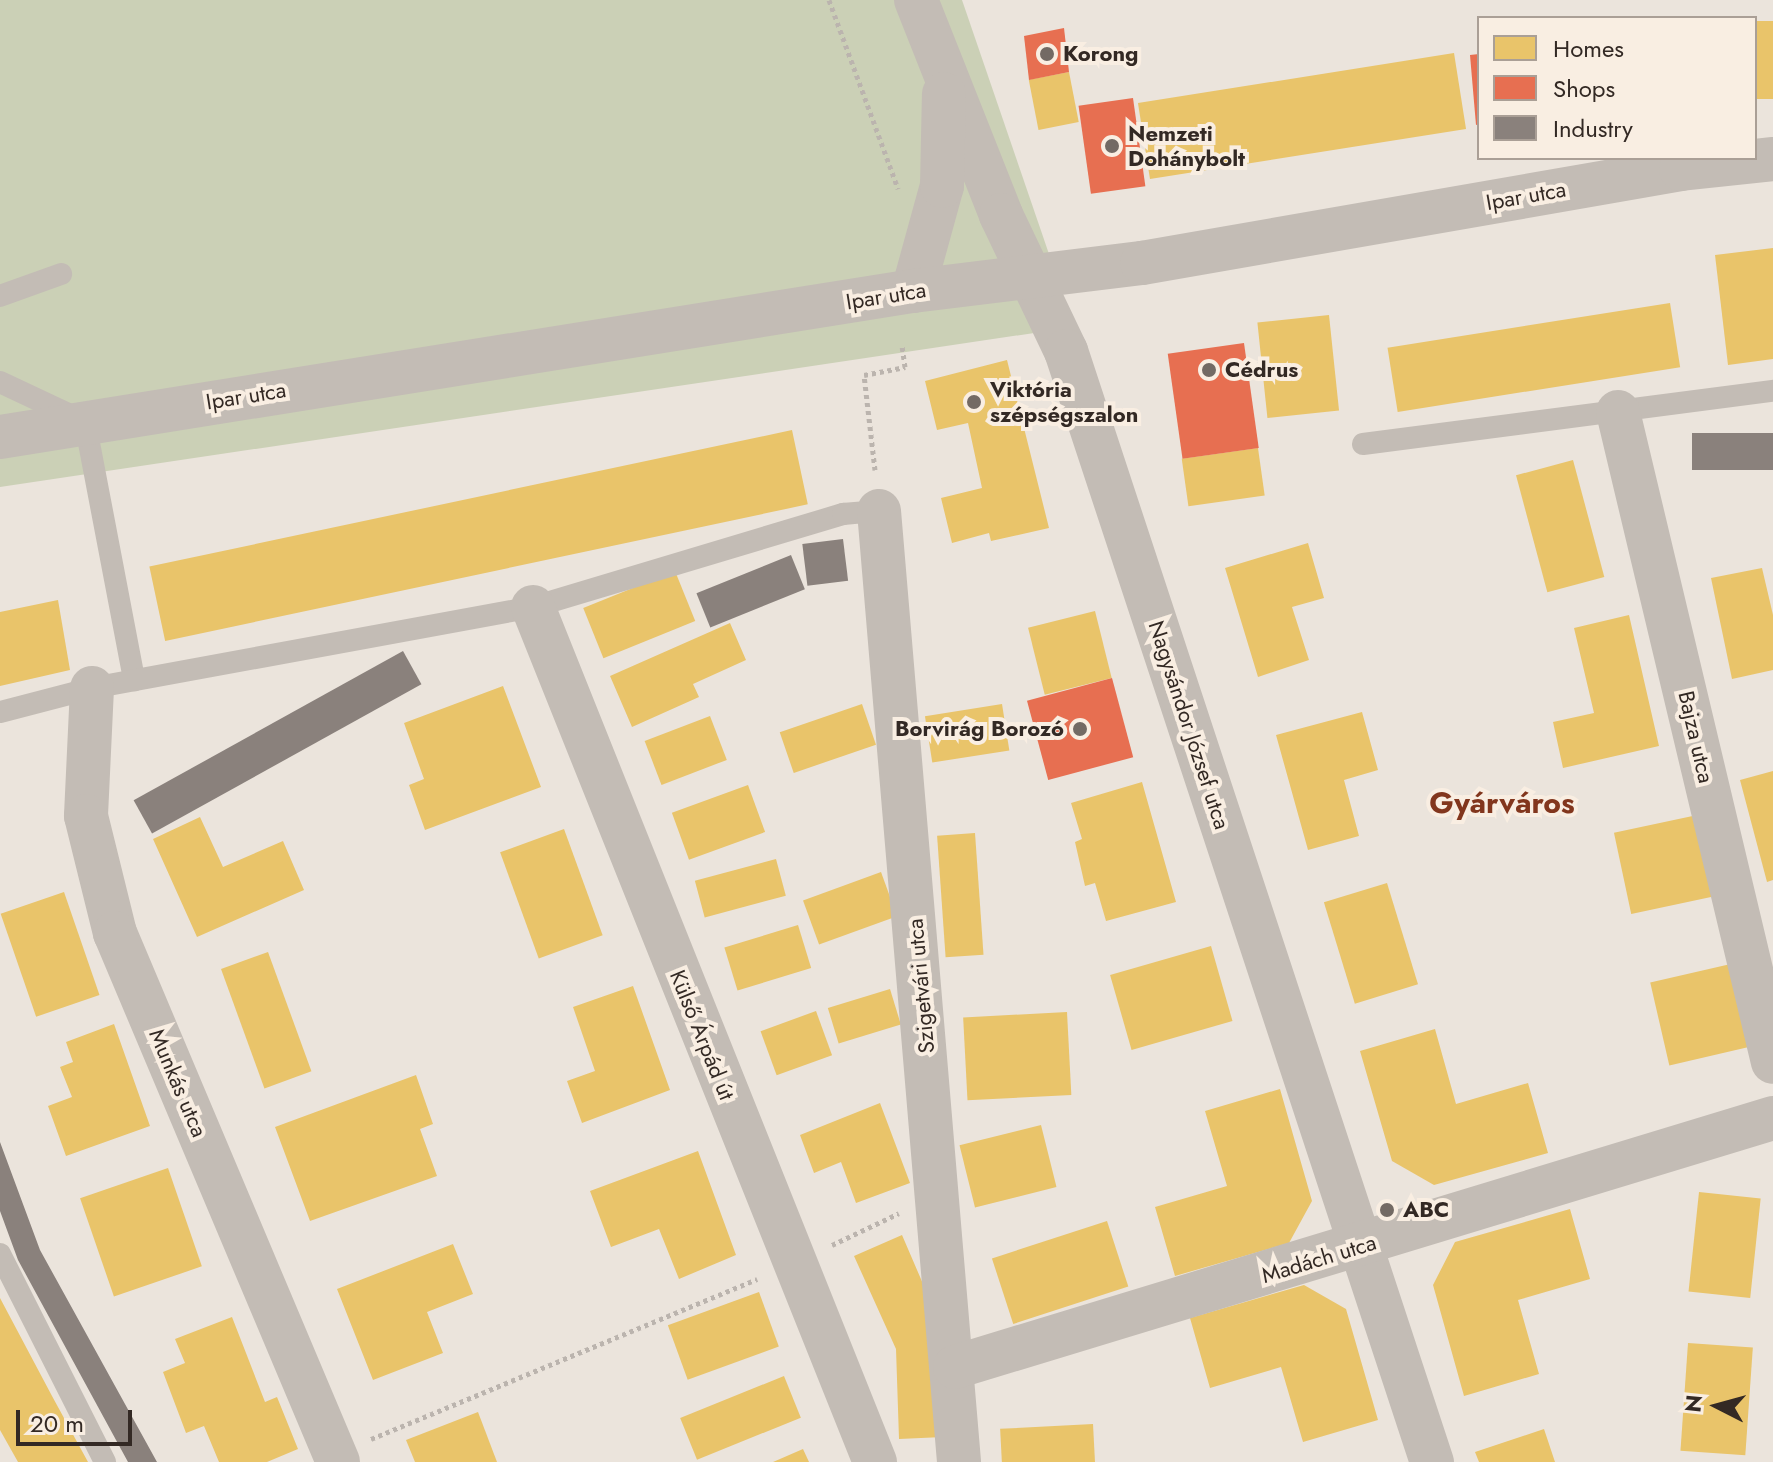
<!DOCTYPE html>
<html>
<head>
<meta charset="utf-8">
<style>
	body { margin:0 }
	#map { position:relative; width:1773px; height:1462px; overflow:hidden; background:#ebe4dc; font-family:Jost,sans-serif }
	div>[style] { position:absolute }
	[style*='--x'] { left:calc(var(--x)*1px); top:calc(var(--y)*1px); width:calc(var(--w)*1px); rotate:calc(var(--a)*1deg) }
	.green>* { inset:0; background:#cbd0b6 }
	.homes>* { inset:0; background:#e9c46a; transform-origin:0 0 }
	.shops>* { inset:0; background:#e76f51; transform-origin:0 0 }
	.industry>* { inset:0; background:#8a817c; transform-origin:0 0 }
	.path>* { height:5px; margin-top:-2.5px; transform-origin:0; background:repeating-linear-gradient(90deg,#bbb4ae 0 4px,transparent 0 8px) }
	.service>* { height:22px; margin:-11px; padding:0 11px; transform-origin:11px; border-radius:11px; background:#c3bcb5 }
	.minor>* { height:44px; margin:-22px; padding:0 22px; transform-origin:22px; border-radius:22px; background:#c3bcb5 }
	.tertiary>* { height:44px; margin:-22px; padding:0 22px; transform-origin:22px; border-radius:22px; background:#c3bcb5 }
	.dots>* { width:22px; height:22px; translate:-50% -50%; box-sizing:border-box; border:4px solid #f9eee2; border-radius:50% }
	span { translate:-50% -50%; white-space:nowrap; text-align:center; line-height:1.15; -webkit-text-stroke:8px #f9eee2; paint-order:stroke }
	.poi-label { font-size:22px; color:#332924; font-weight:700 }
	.left { translate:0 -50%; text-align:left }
	.right { translate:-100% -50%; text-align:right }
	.street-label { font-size:22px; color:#332924 }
	.district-label { font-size:30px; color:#82361d; font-weight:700 }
	.legend { position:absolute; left:1477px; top:16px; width:280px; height:144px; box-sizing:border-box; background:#f9eee2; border:2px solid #aa9f96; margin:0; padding:10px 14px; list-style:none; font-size:24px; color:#332924 }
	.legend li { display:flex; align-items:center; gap:16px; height:40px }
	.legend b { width:40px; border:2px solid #aa9f96 }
	.north { position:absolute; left:1677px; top:1366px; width:80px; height:80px; -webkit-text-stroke:6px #f9eee2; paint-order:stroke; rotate:276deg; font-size:22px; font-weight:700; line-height:32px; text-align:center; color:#332924 }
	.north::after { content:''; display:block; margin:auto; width:28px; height:36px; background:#332924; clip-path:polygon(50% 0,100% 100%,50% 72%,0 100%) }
	.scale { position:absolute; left:16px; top:1410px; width:116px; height:36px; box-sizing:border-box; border:4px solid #332924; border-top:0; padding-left:10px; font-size:24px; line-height:28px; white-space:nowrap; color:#332924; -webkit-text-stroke:6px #f9eee2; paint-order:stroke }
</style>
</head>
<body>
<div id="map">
	<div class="green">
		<div style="clip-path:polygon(0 0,962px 0,1074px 327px,0 487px)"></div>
	</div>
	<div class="homes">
		<div style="left:1773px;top:21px;width:78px;height:18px;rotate:90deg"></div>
		<div style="left:1454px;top:53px;width:77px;height:320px;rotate:81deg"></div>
		<div style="left:1069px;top:72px;width:51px;height:41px;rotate:79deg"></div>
		<div style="clip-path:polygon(1773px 248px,1773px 359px,1728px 365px,1715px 255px)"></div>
		<div style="left:1670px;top:303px;width:65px;height:286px;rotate:81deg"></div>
		<div style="left:1329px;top:315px;width:96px;height:72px;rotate:84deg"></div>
		<div style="clip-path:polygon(1007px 360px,1049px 528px,991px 541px,989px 533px,952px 543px,941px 498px,982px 488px,968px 423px,937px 430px,925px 381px)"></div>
		<div style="left:792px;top:430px;width:76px;height:657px;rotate:78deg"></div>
		<div style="left:1258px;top:448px;width:48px;height:77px;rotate:82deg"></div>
		<div style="left:1573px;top:460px;width:121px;height:59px;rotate:75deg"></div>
		<div style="clip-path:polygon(1308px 543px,1324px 598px,1292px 607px,1309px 660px,1258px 677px,1225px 568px)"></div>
		<div style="clip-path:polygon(1762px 568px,1773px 615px,1773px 670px,1732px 679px,1711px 578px)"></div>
		<div style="left:675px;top:571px;width:54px;height:99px;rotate:68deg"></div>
		<div style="clip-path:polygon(58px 600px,70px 670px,0 686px,0 612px)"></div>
		<div style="left:1095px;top:611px;width:69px;height:69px;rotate:76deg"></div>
		<div style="clip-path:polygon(1629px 615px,1659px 746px,1563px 768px,1553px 722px,1594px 713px,1574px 628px)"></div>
		<div style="clip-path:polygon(730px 623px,746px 660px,693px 684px,699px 697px,632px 727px,610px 676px)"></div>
		<div style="clip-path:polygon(503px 686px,541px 787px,425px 830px,409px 785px,424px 779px,404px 723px)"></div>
		<div style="left:862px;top:704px;width:43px;height:87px;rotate:71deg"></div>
		<div style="left:1002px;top:704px;width:47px;height:78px;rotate:81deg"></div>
		<div style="clip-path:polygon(1362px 712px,1378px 770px,1344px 780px,1359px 836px,1308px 850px,1276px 735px)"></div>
		<div style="left:710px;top:716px;width:47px;height:70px;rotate:69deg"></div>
		<div style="clip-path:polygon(1773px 771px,1773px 880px,1767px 882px,1740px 780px)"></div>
		<div style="clip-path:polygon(1142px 782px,1176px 902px,1106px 921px,1095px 883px,1085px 886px,1075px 842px,1082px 839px,1071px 803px)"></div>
		<div style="left:748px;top:785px;width:50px;height:81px;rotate:70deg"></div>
		<div style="left:1702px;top:814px;width:83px;height:90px;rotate:78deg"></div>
		<div style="clip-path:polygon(200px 817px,223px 867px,283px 841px,304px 890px,197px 937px,153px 839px)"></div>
		<div style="left:564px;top:829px;width:113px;height:68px;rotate:70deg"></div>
		<div style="left:975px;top:833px;width:122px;height:38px;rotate:86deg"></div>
		<div style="left:776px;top:859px;width:38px;height:84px;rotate:75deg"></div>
		<div style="left:881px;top:872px;width:47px;height:83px;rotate:70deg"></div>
		<div style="left:1387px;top:883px;width:106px;height:66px;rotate:73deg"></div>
		<div style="left:64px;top:892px;width:109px;height:67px;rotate:71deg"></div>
		<div style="left:798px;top:925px;width:45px;height:77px;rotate:73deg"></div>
		<div style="left:1211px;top:946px;width:78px;height:105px;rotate:74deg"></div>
		<div style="left:268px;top:952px;width:127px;height:50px;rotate:70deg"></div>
		<div style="left:1735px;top:963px;width:85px;height:87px;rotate:77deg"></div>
		<div style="clip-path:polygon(633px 986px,670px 1090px,582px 1123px,567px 1081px,595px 1071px,573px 1007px)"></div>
		<div style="left:890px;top:989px;width:37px;height:65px;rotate:73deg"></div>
		<div style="left:816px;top:1011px;width:47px;height:59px;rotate:70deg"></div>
		<div style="left:1067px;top:1012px;width:83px;height:104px;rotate:87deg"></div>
		<div style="clip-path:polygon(114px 1024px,150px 1126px,66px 1156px,48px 1106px,72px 1097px,60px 1067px,73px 1062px,66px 1042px)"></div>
		<div style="clip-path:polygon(1435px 1029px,1456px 1104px,1528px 1083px,1548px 1153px,1434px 1185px,1392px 1161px,1360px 1051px)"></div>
		<div style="clip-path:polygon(416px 1075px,433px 1124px,420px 1129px,437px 1176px,310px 1221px,275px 1127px)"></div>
		<div style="clip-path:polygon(1280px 1089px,1312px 1201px,1289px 1243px,1175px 1276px,1155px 1207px,1227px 1186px,1205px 1111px)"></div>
		<div style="clip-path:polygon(880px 1103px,910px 1183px,856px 1203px,841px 1162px,814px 1173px,800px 1135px)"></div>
		<div style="left:1041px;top:1125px;width:64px;height:84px;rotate:76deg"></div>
		<div style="clip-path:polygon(698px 1151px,736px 1255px,679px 1279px,659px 1229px,611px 1247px,590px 1191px)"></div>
		<div style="left:168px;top:1168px;width:104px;height:93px;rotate:71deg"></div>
		<div style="left:1699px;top:1192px;width:62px;height:100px;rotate:6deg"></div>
		<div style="clip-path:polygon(1570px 1209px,1590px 1279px,1518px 1300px,1539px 1374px,1464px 1396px,1433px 1285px,1455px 1242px)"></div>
		<div style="left:1107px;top:1221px;width:69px;height:121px;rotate:72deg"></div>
		<div style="clip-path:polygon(902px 1235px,942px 1328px,943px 1437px,899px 1439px,896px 1349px,854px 1256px)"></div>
		<div style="clip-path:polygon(453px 1244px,473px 1294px,427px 1312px,443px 1353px,373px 1380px,337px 1289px)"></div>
		<div style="clip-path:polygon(1304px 1285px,1346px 1309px,1378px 1420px,1303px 1442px,1281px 1367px,1210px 1388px,1190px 1318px)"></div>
		<div style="left:759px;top:1292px;width:58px;height:97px;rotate:70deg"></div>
		<div style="clip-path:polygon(0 1298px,52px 1396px,88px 1462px,18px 1462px,0 1430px)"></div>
		<div style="clip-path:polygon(232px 1317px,265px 1402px,277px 1397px,298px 1449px,267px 1462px,219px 1462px,204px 1426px,186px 1433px,163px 1372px,185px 1363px,175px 1339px)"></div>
		<div style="left:1688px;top:1343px;width:65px;height:108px;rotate:4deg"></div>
		<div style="left:784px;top:1376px;width:45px;height:112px;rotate:68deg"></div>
		<div style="clip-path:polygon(478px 1412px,497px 1462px,415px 1462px,406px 1440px)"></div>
		<div style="left:1093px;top:1424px;width:38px;height:93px;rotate:87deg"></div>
		<div style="clip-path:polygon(1544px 1429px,1555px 1462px,1479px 1462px,1475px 1452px)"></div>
		<div style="clip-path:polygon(803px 1449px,809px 1462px,773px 1462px)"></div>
	</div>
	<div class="shops">
		<div style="clip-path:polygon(1064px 28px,1069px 72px,1029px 80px,1024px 36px)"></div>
		<div style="clip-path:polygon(1479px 54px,1479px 124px,1476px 125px,1470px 55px)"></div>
		<div style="left:1133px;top:98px;width:89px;height:55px;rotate:82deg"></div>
		<div style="left:1244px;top:343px;width:106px;height:77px;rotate:82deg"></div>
		<div style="left:1112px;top:678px;width:82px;height:88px;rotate:75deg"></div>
	</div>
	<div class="industry">
		<div style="left:1773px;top:433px;width:37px;height:81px;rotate:90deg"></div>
		<div style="left:843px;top:539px;width:42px;height:41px;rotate:83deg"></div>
		<div style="left:791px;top:555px;width:37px;height:102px;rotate:68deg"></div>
		<div style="left:403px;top:651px;width:38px;height:308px;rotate:61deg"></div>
		<div style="clip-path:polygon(0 1142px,40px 1250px,157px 1462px,128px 1462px,18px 1260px,0 1211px)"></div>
	</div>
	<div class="path">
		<div style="--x:829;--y:0;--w:201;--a:69.9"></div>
		<div style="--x:875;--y:470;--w:96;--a:-96.6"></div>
		<div style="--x:864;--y:375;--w:42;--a:-11"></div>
		<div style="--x:905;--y:367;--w:21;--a:-98"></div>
		<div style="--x:832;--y:1245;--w:74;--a:-25.5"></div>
		<div style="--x:371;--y:1439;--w:418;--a:-22.5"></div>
	</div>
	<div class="service">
		<div style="--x:0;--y:296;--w:65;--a:-19.8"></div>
		<div style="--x:0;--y:382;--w:94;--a:25.2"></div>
		<div style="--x:85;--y:422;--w:263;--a:79.2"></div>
		<div style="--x:1363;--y:444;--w:413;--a:-7.4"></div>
		<div style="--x:0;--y:712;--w:95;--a:-14.6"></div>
		<div style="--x:92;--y:688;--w:448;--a:-10.4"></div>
		<div style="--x:533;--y:607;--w:324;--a:-16.7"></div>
		<div style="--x:843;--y:514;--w:36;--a:-5"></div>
		<div style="--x:0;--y:1254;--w:233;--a:63.2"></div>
	</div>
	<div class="minor">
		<div style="--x:916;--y:0;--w:231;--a:68.4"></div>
		<div style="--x:1001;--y:215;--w:151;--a:64.5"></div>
		<div style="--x:1066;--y:351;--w:1170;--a:71.77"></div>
		<div style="--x:913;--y:291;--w:109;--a:-74.6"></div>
		<div style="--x:942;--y:186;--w:92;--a:-88.8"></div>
		<div style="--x:1618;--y:412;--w:668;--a:76.59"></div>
		<div style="--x:879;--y:511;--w:954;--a:85.19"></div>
		<div style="--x:533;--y:607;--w:921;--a:68.2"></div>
		<div style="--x:92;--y:688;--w:128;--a:92.7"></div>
		<div style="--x:86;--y:816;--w:121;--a:76.1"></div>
		<div style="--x:115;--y:933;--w:574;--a:67.14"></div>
		<div style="--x:955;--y:1367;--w:855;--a:-16.93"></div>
	</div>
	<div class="tertiary">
		<div style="--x:0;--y:437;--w:925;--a:-9.09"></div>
		<div style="--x:913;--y:291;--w:231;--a:-7"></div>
		<div style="--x:1142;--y:263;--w:547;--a:-9.89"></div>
		<div style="--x:1681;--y:169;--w:93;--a:-6.2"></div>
	</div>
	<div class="dots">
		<div style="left:1047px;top:54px;background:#736a64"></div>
		<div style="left:1112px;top:146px;background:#736a64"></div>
		<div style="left:1209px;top:370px;background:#736a64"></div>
		<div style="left:974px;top:402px;background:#736a64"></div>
		<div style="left:1080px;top:729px;background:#736a64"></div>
		<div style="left:1387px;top:1210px;background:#736a64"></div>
	</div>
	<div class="poi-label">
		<span class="left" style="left:1063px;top:54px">Korong</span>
		<span class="left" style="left:1128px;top:146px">Nemzeti<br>Dohánybolt</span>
		<span class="left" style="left:1225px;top:370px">Cédrus</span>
		<span class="left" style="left:990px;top:402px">Viktória<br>szépségszalon</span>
		<span class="right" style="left:1064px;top:729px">Borvirág Borozó</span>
		<span class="left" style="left:1403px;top:1210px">ABC</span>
	</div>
	<div class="street-label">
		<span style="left:1526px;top:196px;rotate:-10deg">Ipar utca</span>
		<span style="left:886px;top:296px;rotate:-9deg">Ipar utca</span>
		<span style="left:246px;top:396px;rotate:-9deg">Ipar utca</span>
		<span style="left:1189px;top:725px;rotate:72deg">Nagysándor József utca</span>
		<span style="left:1696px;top:737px;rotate:77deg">Bajza utca</span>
		<span style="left:921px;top:986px;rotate:-95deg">Szigetvári utca</span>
		<span style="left:702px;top:1035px;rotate:68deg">Külső Árpád út</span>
		<span style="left:178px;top:1083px;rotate:67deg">Munkás utca</span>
		<span style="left:1319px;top:1259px;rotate:-17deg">Madách utca</span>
	</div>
	<div class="district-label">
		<span style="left:1502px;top:803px">Gyárváros</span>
	</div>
	<ul class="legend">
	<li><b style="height:22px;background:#e9c46a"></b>Homes</li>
	<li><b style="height:22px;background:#e76f51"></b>Shops</li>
	<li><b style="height:22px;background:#8a817c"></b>Industry</li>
	</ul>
	<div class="north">N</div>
	<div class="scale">20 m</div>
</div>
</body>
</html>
